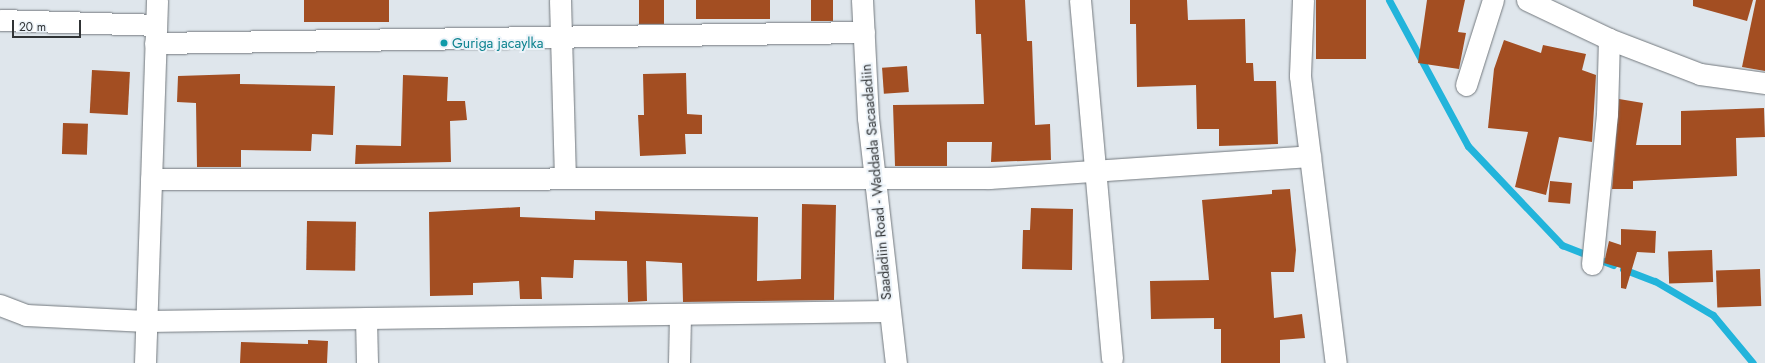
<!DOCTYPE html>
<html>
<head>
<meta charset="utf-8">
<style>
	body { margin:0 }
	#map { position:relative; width:1765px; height:363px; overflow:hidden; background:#dfe6ec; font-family:Jost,sans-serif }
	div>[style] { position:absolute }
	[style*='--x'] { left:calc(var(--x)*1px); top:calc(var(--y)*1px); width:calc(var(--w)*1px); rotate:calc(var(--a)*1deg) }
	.stream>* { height:7px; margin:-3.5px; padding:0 3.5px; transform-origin:3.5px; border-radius:3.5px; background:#22b4db }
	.building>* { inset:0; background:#a34e22; transform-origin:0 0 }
	.roads { filter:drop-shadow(0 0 1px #73797e) drop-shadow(0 0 1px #73797e) }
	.minor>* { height:21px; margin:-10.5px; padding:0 10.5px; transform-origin:10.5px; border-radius:10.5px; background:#fff }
	.dots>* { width:11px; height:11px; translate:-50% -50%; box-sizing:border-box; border:2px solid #ecf3f9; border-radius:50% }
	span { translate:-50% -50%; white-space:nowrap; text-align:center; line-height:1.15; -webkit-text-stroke:4px #ecf3f9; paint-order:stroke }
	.culture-label { font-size:14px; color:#0d838f }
	.left { translate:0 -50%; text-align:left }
	.street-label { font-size:14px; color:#303335 }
	.scale { position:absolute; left:12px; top:20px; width:69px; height:18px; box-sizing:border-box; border:2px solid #303335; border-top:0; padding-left:5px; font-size:12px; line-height:14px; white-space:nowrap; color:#303335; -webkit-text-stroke:3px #ecf3f9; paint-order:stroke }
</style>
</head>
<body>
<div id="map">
	<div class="stream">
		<div style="--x:1389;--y:0;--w:166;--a:61.6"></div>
		<div style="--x:1468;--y:146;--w:137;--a:46.5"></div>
		<div style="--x:1562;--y:245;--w:55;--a:21.4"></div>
		<div style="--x:1623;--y:269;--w:34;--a:21"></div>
		<div style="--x:1655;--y:281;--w:67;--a:30.4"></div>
		<div style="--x:1713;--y:315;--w:62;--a:50.2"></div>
	</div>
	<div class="building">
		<div style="left:304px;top:0;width:85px;height:22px"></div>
		<div style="left:639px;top:0;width:25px;height:24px"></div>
		<div style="left:696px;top:0;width:74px;height:19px"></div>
		<div style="left:811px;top:0;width:22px;height:21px"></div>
		<div style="clip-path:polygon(975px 0,1025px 0,1027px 41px,1032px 41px,1035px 125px,1050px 124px,1051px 160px,991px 162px,992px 142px,947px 142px,947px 166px,895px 166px,893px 105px,984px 104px,981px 34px,976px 34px)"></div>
		<div style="clip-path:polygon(1130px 0,1187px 0,1188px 20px,1245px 19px,1246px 63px,1253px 63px,1254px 81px,1276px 81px,1278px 144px,1219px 146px,1219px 129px,1197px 129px,1196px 85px,1137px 87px,1136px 24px,1130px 24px)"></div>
		<div style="left:1316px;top:0;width:50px;height:59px"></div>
		<div style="clip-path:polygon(1427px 0,1465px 0,1458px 32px,1466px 33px,1459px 69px,1418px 63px)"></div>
		<div style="clip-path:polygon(1693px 0,1753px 0,1747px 21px,1693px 6px)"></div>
		<div style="clip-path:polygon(1756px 0,1765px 0,1765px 71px,1742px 67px)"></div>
		<div style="clip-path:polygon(1504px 40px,1541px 53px,1543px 45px,1586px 54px,1582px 70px,1596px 75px,1592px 142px,1559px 137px,1546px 195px,1515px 187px,1528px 132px,1488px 128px,1494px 69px)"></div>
		<div style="left:907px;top:66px;width:26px;height:25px;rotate:86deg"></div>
		<div style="left:92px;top:70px;width:38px;height:43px;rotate:3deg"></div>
		<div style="clip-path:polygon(686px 73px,687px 114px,702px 115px,702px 134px,685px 134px,686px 154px,640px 156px,638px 115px,644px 115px,643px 74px)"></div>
		<div style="clip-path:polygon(240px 74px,240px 84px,335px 86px,333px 135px,312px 134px,311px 151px,241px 150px,241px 167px,197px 167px,196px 103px,177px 102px,178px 76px)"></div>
		<div style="clip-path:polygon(403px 75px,448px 77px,447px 101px,465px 101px,467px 120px,450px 121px,451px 162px,355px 164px,356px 145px,401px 146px)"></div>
		<div style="clip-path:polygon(1619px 99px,1643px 103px,1636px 145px,1681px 145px,1681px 111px,1764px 108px,1765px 137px,1736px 138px,1737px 176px,1633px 181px,1633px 189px,1612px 189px)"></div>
		<div style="left:63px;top:123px;width:25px;height:31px;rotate:2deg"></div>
		<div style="left:1550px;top:181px;width:22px;height:21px;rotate:5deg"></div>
		<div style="clip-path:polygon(1290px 189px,1296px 250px,1294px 272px,1271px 272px,1274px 318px,1302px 314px,1305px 338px,1280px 340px,1280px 363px,1221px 363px,1221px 329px,1214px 329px,1214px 318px,1151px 319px,1150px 281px,1209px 280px,1202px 200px,1272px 194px,1272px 190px)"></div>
		<div style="clip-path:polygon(802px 204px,836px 205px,834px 300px,683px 302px,682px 263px,646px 261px,647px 301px,628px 302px,627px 261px,574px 260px,573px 278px,541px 277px,542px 299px,520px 299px,519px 281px,473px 283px,473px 295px,430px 296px,429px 212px,520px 207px,520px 217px,595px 220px,595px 211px,758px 217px,757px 281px,801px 279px)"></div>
		<div style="clip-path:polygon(1031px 208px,1073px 209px,1072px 270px,1022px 269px,1023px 230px,1030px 230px)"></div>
		<div style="left:307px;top:221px;width:49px;height:49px;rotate:1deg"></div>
		<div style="clip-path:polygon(1621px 229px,1656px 231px,1655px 253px,1637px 252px,1626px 289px,1621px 288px,1621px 268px,1604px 263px,1609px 241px,1621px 245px)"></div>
		<div style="left:1712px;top:250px;width:32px;height:44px;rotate:88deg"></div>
		<div style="left:1760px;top:269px;width:37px;height:44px;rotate:88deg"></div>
		<div style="clip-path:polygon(308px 340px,328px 341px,327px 363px,240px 363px,241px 342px,308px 344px)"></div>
	</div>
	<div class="roads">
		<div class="minor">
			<div style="--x:560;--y:0;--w:177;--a:88.4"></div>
			<div style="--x:862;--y:0;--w:118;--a:87.1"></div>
			<div style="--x:868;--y:118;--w:247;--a:83.5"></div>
			<div style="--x:1080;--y:0;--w:360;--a:84.9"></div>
			<div style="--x:1303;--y:0;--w:76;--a:92.3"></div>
			<div style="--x:1300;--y:76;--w:289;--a:82.9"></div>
			<div style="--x:1527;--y:0;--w:91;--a:25.4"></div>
			<div style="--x:1609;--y:39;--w:97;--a:21"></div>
			<div style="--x:1700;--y:74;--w:66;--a:7.9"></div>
			<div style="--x:0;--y:20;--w:156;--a:1.8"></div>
			<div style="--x:155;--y:43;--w:709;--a:-0.89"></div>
			<div style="--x:1466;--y:85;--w:89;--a:-72.4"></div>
			<div style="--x:151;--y:179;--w:838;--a:-0.07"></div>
			<div style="--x:989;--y:178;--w:322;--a:-3.9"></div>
			<div style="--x:1592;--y:264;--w:151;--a:-84.3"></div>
			<div style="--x:1607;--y:114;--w:75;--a:-88.5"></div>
			<div style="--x:0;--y:305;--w:28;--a:21"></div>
			<div style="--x:26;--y:315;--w:120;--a:2.9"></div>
			<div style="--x:146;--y:321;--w:742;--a:-0.77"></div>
			<div style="--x:366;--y:318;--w:45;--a:88.7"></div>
			<div style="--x:145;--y:363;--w:363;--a:-88.1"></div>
			<div style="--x:679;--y:363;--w:49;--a:-88.8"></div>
		</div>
	</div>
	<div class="dots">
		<div style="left:444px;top:43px;background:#0f9aa8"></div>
	</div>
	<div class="culture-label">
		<span class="left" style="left:452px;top:43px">Guriga jacaylka</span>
	</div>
	<div class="street-label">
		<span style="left:876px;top:182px;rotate:-95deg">Saadadiin Road - Waddada Sacaadadiin</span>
	</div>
	<div class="scale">20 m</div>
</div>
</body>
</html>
